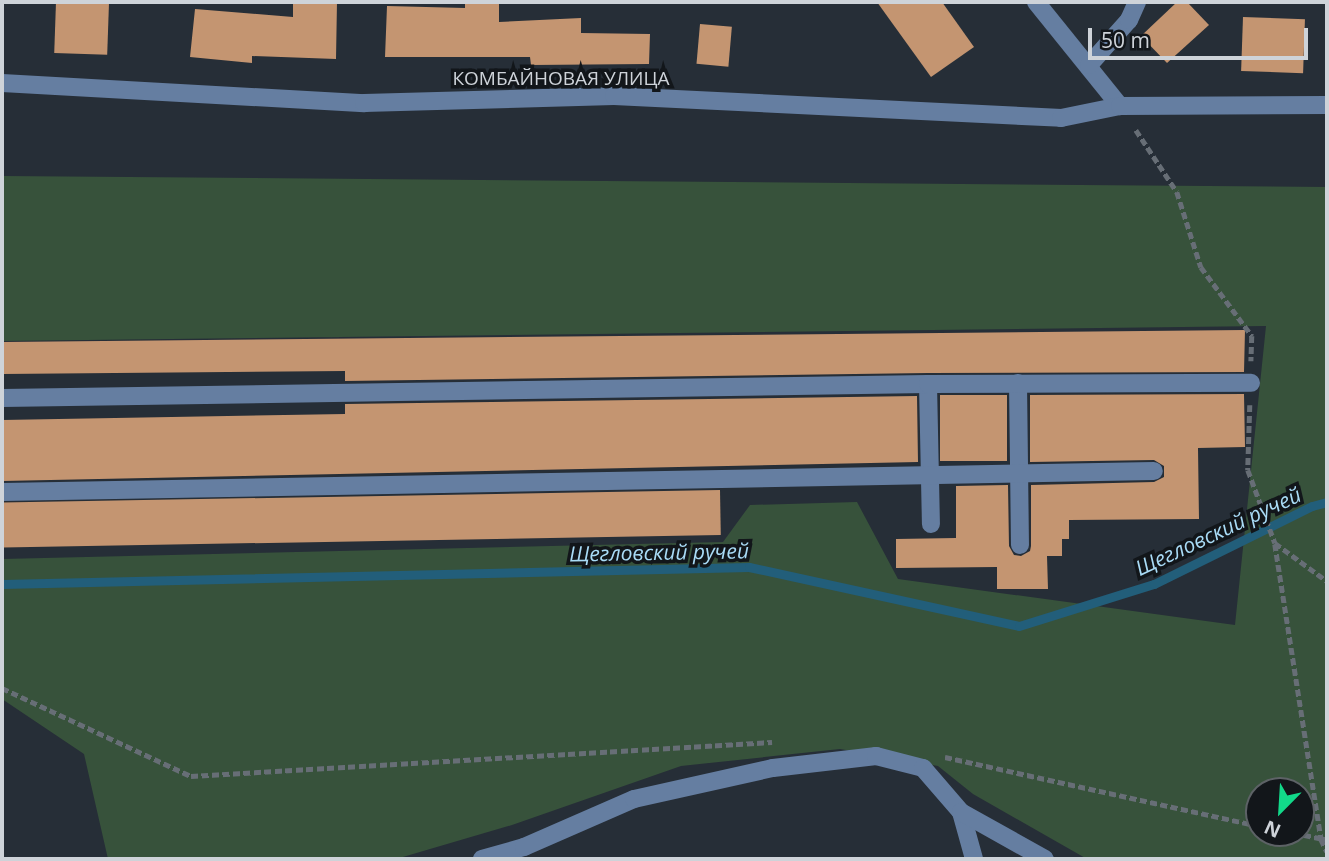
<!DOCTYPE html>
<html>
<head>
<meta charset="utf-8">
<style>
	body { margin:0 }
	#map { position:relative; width:1329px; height:861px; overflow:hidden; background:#262e37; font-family:"Open Sans",sans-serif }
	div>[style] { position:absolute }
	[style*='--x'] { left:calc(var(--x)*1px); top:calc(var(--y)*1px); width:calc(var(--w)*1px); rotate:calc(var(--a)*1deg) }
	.green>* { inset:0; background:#37523b }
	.stream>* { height:9px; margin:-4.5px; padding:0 4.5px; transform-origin:4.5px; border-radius:4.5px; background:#225e7a }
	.building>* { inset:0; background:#c49571; transform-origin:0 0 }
	.path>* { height:4.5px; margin-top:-2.25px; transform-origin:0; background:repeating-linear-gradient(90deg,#676e76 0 7px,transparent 0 10.5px) }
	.minor>* { height:18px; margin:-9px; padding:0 9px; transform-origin:9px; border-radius:9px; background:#657ea1 }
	span { translate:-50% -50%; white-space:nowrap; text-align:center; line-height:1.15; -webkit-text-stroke:7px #12161a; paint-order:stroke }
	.street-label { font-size:19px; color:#ced3d9 }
	.water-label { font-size:21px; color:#a9dbf6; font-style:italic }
	.frame { position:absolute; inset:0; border:4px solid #ced3d9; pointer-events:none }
	.north { position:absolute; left:1245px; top:777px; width:70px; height:70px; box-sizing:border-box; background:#12161a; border:2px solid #5d6266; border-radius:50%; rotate:204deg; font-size:19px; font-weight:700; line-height:28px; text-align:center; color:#ced3d9 }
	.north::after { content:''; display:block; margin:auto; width:24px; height:32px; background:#12d98a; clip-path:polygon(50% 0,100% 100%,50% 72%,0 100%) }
	.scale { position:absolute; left:1088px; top:28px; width:220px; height:32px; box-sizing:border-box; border:4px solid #ced3d9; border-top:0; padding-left:9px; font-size:21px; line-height:24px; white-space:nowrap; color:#ced3d9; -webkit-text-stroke:5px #12161a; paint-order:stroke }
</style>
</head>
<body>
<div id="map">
	<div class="green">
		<div style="clip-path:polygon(evenodd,2px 176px,1327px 187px,1327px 859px,1087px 859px,973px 794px,938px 766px,840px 749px,681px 766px,512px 825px,396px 859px,108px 859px,84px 754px,2px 699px,2px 559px,723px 542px,750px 505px,857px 502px,898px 579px,1235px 625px,1266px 326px,2px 341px,2px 176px,1259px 791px,1301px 791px,1301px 833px,1259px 833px,1259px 791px)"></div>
	</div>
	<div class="stream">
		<div style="--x:2;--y:584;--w:747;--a:-1.3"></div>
		<div style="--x:749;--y:567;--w:276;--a:12.3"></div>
		<div style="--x:1019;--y:626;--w:141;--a:-17.3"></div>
		<div style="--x:1154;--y:584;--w:176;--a:-26.3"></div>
		<div style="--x:1312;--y:506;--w:16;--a:-15"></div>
	</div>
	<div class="building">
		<div style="left:56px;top:2px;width:53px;height:51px;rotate:2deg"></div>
		<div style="clip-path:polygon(293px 2px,337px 2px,336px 59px,252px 56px,252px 63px,190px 57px,195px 9px,293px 17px)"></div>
		<div style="clip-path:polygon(877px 2px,942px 2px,974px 47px,931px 77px)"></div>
		<div style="clip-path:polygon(1177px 2px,1187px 2px,1209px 25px,1167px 63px,1141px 36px)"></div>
		<div style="clip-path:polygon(465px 4px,499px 4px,499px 22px,581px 18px,581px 33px,650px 34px,649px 64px,531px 65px,530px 57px,385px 57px,387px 6px,465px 8px)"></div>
		<div style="left:1243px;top:17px;width:62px;height:54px;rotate:2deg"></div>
		<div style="left:700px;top:24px;width:32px;height:40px;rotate:5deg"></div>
		<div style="clip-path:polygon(1245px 330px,1244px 372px,928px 373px,345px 381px,345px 371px,2px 374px,2px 342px)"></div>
		<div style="clip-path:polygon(1244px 394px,1245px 447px,1198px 448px,1199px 519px,1069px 520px,1069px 539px,1062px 539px,1062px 556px,1047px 556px,1048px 589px,997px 589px,997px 567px,896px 568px,896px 539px,956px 538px,956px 486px,1008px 485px,1009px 546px,1014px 555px,1021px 556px,1030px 551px,1031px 546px,1031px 485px,1154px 482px,1164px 477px,1164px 466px,1154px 460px,1030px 462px,1030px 395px)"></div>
		<div style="left:940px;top:395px;width:67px;height:66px"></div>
		<div style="clip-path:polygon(917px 396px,918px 462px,2px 481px,2px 420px,345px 414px,345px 404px)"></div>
		<div style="left:720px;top:490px;width:45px;height:718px;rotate:89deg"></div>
	</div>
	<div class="path">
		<div style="--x:1136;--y:130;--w:74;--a:56.5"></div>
		<div style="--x:1177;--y:192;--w:79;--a:72.3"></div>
		<div style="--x:1201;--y:267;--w:86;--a:53.5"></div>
		<div style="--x:1252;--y:336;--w:25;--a:92"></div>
		<div style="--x:1250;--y:405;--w:65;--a:91.8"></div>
		<div style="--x:1248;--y:470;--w:78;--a:69.7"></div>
		<div style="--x:1275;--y:543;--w:64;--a:36.2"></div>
		<div style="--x:1275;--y:544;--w:299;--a:81.1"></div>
		<div style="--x:1321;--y:839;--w:30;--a:-168"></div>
		<div style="--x:2;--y:688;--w:208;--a:25"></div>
		<div style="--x:191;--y:776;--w:582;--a:-3.35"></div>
		<div style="--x:945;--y:757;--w:321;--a:12.4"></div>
		<div style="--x:1327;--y:840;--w:6;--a:-171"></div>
		<div style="--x:1321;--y:839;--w:14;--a:65"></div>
	</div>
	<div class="minor">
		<div style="--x:1036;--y:2;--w:134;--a:51.1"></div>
		<div style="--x:1089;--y:65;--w:60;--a:-48.4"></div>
		<div style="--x:1129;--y:20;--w:20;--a:-66"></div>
		<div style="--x:2;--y:83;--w:363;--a:3.2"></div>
		<div style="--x:364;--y:103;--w:250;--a:-1.6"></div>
		<div style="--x:614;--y:96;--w:448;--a:2.8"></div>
		<div style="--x:1061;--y:118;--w:60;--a:-11.5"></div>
		<div style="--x:1120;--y:106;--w:207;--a:-0.3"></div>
		<div style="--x:1018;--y:383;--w:162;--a:89.3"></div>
		<div style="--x:928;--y:384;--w:140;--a:88.8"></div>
		<div style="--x:2;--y:398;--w:926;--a:-0.87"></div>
		<div style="--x:928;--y:384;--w:323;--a:-0.2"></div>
		<div style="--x:2;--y:492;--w:1152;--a:-1.04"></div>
		<div style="--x:961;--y:812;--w:49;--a:74.5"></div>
		<div style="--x:482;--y:859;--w:44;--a:-15.9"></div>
		<div style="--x:524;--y:847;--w:120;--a:-23.6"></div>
		<div style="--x:634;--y:799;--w:142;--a:-12.6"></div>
		<div style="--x:773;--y:768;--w:104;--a:-6.6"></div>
		<div style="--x:876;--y:756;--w:49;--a:14.3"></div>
		<div style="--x:923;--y:768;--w:58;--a:49.2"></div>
		<div style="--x:961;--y:812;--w:96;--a:29.2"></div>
	</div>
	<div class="street-label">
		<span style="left:561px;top:79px">КОМБАЙНОВАЯ УЛИЦА</span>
	</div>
	<div class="water-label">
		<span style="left:1218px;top:531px;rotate:-25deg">Щегловский ручей</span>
		<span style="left:659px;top:552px;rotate:-1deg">Щегловский ручей</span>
	</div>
	<div class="frame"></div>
	<div class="north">N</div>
	<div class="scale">50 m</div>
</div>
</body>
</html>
